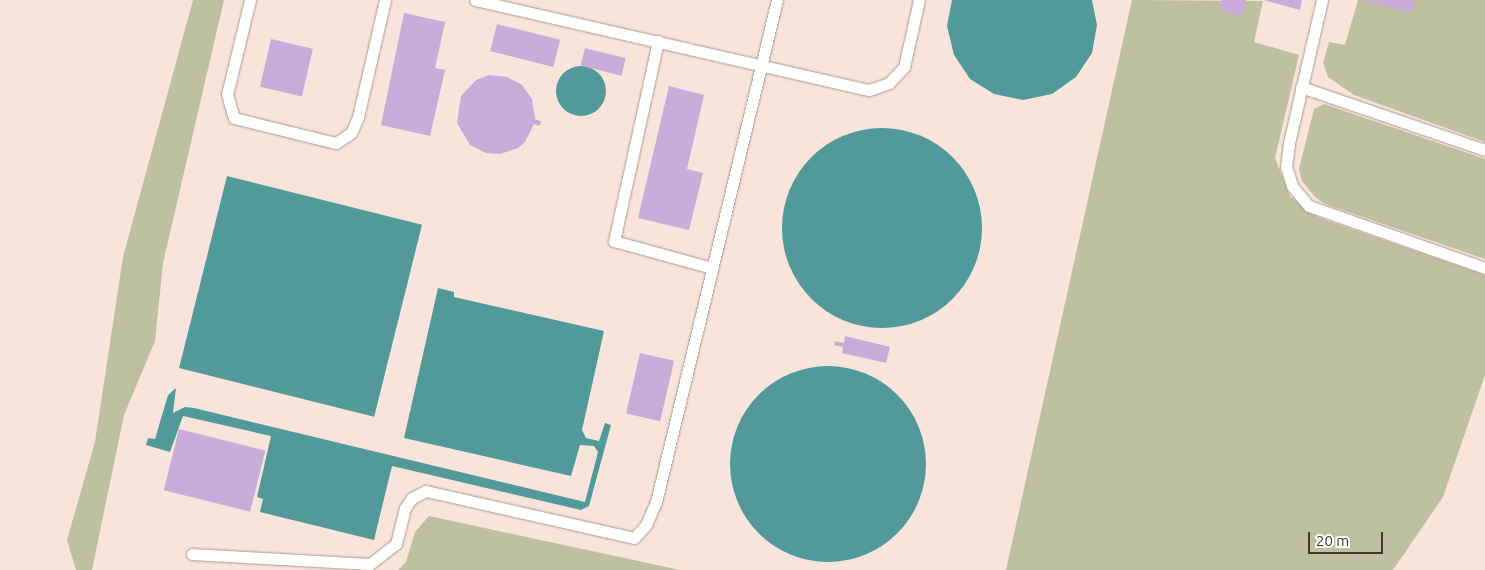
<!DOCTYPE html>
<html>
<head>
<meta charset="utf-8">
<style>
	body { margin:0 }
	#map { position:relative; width:1485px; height:570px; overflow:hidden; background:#f8e4da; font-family:Ubuntu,sans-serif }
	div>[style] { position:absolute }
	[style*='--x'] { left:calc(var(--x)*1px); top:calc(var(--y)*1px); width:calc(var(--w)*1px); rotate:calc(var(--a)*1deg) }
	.green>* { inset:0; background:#bdc1a0 }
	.water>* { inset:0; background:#52999a; transform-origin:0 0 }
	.round { border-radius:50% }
	.building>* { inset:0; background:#c9acda; transform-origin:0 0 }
	.roads { filter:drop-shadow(0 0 1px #ac9990) drop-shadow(0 0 1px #ac9990) }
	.lane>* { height:11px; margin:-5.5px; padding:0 5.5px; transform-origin:5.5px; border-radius:5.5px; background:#fff }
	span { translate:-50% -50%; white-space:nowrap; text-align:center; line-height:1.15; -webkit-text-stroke:4px #fff; paint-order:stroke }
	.scale { position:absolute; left:1308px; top:532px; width:75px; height:22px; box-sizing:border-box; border:2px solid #3e3733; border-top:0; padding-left:6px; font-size:15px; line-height:18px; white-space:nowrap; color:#3e3733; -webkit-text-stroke:4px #fff; paint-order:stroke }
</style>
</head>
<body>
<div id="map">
	<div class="green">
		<div style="clip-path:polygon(193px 0,224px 0,163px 263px,155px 341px,124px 415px,92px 570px,76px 570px,67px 540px,95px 442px,123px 257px)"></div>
		<div style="clip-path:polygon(1132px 0,1263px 1px,1254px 42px,1299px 55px,1275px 158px,1290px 196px,1317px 217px,1485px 275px,1485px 375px,1443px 497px,1393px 570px,1006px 570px)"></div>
		<div style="clip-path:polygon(1358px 0,1485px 0,1485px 142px,1354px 95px,1328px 77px,1323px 63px,1329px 42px,1345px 45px)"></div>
		<div style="clip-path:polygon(1324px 104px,1485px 159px,1485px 259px,1325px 204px,1315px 197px,1302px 181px,1299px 169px,1314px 109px)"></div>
		<div style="clip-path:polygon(429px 516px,680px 570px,398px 570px,406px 562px,415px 532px)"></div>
	</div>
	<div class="water">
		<div style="clip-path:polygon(952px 0,1092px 0,1097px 25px,1092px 53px,1076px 77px,1052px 94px,1023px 100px,994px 94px,970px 79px,954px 55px,947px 26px)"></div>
		<div class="round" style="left:556px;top:66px;width:50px;height:50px"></div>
		<div class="round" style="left:782px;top:128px;width:200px;height:200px"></div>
		<div style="left:227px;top:176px;width:201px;height:198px;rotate:14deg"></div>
		<div style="clip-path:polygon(438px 288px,454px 292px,454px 297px,604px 331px,582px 430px,586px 438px,599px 441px,605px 423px,611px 425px,589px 506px,581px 510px,392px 466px,374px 540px,260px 512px,263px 499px,257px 497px,271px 436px,183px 416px,170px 452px,146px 445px,148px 438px,155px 439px,168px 395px,176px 388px,173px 413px,185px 407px,194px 408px,585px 502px,598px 452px,594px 446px,580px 445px,571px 476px,404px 438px)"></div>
		<div class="round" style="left:730px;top:366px;width:196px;height:196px"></div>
	</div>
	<div class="building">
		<div style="clip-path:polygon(1222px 0,1246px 0,1242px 16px,1219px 10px)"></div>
		<div style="clip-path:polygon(1264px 0,1302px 0,1300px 10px)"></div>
		<div style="clip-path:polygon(1360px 0,1415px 0,1412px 13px)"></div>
		<div style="clip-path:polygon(404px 13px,445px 22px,435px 68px,445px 70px,430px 136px,381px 125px)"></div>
		<div style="left:497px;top:24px;width:65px;height:28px;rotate:14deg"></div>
		<div style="left:271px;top:39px;width:43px;height:49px;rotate:13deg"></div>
		<div style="left:585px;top:48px;width:42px;height:18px;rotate:14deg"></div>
		<div style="clip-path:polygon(489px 75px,507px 77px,522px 85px,532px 99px,535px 119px,542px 122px,539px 126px,534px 124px,525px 142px,518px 148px,500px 154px,486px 153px,470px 145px,457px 123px,461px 96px,476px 80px)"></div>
		<div style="clip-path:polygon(669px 86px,704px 95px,687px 169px,703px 173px,689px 230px,638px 218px)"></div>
		<div style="clip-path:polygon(845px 336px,890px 347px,886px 363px,842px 353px,843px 347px,834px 345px,835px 341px,844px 343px)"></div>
		<div style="left:640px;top:353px;width:35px;height:62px;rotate:13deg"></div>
		<div style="left:179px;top:429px;width:89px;height:63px;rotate:14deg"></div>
	</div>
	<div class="roads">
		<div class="lane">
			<div style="--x:250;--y:0;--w:97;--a:103.7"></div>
			<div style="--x:227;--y:94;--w:25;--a:74"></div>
			<div style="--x:234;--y:118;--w:105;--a:13.8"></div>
			<div style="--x:336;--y:143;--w:18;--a:-34"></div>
			<div style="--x:351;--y:133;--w:17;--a:-66"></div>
			<div style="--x:358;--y:117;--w:120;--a:-77"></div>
			<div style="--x:475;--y:0;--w:404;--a:12.9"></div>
			<div style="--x:869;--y:90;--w:21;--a:-19"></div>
			<div style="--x:889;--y:83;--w:22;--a:-47"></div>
			<div style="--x:904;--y:67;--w:69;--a:-77.4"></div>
			<div style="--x:1322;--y:0;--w:147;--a:103"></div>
			<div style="--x:1289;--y:143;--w:23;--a:97"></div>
			<div style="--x:1286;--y:166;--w:21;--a:73"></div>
			<div style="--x:1292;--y:186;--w:26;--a:50"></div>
			<div style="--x:1309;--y:206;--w:187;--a:19.4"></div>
			<div style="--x:658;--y:41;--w:205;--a:102.4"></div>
			<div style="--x:614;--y:241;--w:102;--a:15.4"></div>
			<div style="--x:1301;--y:87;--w:194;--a:18.9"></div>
			<div style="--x:192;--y:554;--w:178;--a:3.2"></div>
			<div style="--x:370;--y:564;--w:33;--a:-38"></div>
			<div style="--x:396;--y:544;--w:37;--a:-76"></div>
			<div style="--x:405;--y:508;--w:12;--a:-55"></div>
			<div style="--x:412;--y:498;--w:16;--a:-27"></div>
			<div style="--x:426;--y:491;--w:213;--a:12.7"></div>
			<div style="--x:634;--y:538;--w:18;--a:-47"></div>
			<div style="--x:646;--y:525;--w:25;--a:-67"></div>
			<div style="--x:656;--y:502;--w:516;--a:-76.45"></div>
		</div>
	</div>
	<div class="scale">20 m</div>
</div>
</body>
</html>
